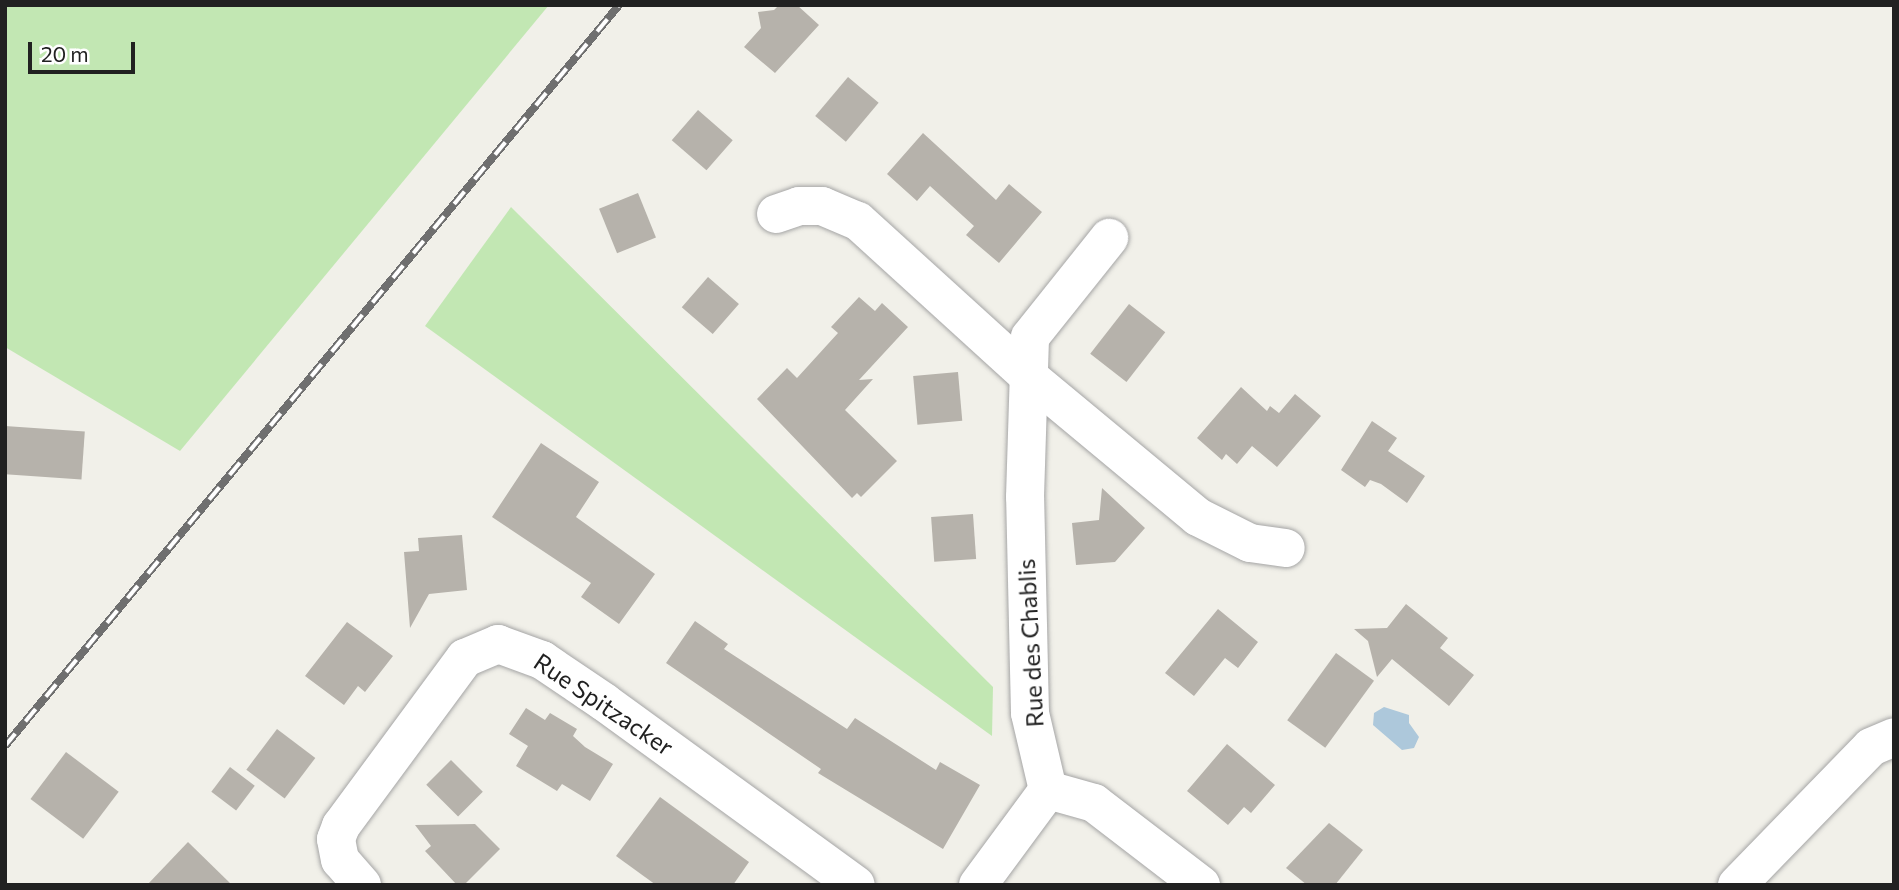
<!DOCTYPE html>
<html>
<head>
<meta charset="utf-8">
<style>
	body { margin:0 }
	#map { position:relative; width:1899px; height:890px; overflow:hidden; background:#f1f0e9; font-family:Commissioner,sans-serif }
	div>[style] { position:absolute }
	[style*='--x'] { left:calc(var(--x)*1px); top:calc(var(--y)*1px); width:calc(var(--w)*1px); rotate:calc(var(--a)*1deg) }
	.grass>* { inset:0; background:#c2e7b3 }
	.water>* { inset:0; background:#adc8db }
	.building>* { inset:0; background:#b6b2ab; transform-origin:0 0 }
	.roads { filter:drop-shadow(0 0 2px #a5a5a5) drop-shadow(0 0 2px #a5a5a5) }
	.minor>* { height:38px; margin:-19px; padding:0 19px; transform-origin:19px; border-radius:19px; background:#fff }
	.rail>* { height:8px; margin-top:-4px; transform-origin:0; background:repeating-linear-gradient(90deg,#fff 0 16px,#6f6f6f 0 32px); box-sizing:border-box; border-block:2px solid #6f6f6f }
	span { translate:-50% -50%; white-space:nowrap; text-align:center; line-height:1.15; -webkit-text-stroke:6px #fff; paint-order:stroke }
	.street-label { font-size:24px; color:#212121 }
	.frame { position:absolute; inset:0; border:7px solid #212121; pointer-events:none }
	.scale { position:absolute; left:28px; top:42px; width:107px; height:32px; box-sizing:border-box; border:4px solid #212121; border-top:0; padding-left:9px; font-size:21px; line-height:24px; white-space:nowrap; color:#212121; -webkit-text-stroke:5px #fff; paint-order:stroke }
</style>
</head>
<body>
<div id="map">
	<div class="grass">
		<div style="clip-path:polygon(5px 5px,549px 5px,180px 451px,5px 347px)"></div>
		<div style="clip-path:polygon(511px 207px,993px 687px,992px 736px,425px 326px)"></div>
	</div>
	<div class="water">
		<div style="clip-path:polygon(1384px 707px,1409px 715px,1409px 723px,1419px 737px,1414px 748px,1402px 750px,1373px 725px,1374px 713px)"></div>
	</div>
	<div class="building">
		<div style="clip-path:polygon(779px 5px,797px 5px,819px 25px,775px 73px,744px 47px,761px 28px,758px 12px,774px 10px)"></div>
		<div style="left:848px;top:77px;width:40px;height:51px;rotate:40deg"></div>
		<div style="left:698px;top:110px;width:46px;height:40px;rotate:41deg"></div>
		<div style="clip-path:polygon(923px 133px,996px 200px,1009px 184px,1042px 212px,999px 263px,966px 235px,974px 226px,930px 186px,917px 201px,887px 174px)"></div>
		<div style="left:638px;top:193px;width:48px;height:42px;rotate:68deg"></div>
		<div style="left:708px;top:277px;width:41px;height:40px;rotate:41deg"></div>
		<div style="clip-path:polygon(859px 297px,875px 311px,882px 303px,908px 327px,859px 380px,873px 379px,845px 410px,897px 461px,861px 497px,857px 493px,852px 498px,757px 399px,787px 368px,797px 378px,838px 333px,831px 327px)"></div>
		<div style="left:1129px;top:304px;width:46px;height:63px;rotate:38deg"></div>
		<div style="left:958px;top:372px;width:49px;height:45px;rotate:85deg"></div>
		<div style="clip-path:polygon(1241px 387px,1267px 411px,1270px 406px,1279px 413px,1295px 394px,1321px 416px,1277px 467px,1252px 446px,1237px 464px,1226px 454px,1222px 460px,1197px 438px)"></div>
		<div style="clip-path:polygon(1372px 421px,1397px 438px,1388px 451px,1425px 476px,1407px 503px,1381px 484px,1370px 480px,1365px 487px,1341px 470px)"></div>
		<div style="left:5px;top:426px;width:80px;height:48px;rotate:4deg"></div>
		<div style="clip-path:polygon(541px 443px,599px 482px,576px 517px,655px 574px,619px 624px,581px 597px,591px 583px,492px 517px)"></div>
		<div style="clip-path:polygon(1102px 488px,1145px 528px,1115px 562px,1076px 565px,1072px 523px,1099px 520px)"></div>
		<div style="left:973px;top:514px;width:45px;height:42px;rotate:86deg"></div>
		<div style="clip-path:polygon(462px 535px,467px 590px,429px 594px,410px 628px,404px 552px,419px 551px,418px 538px)"></div>
		<div style="clip-path:polygon(1406px 604px,1448px 638px,1440px 648px,1474px 675px,1449px 706px,1392px 659px,1377px 677px,1368px 641px,1354px 629px,1387px 628px)"></div>
		<div style="clip-path:polygon(1218px 609px,1258px 642px,1238px 668px,1225px 658px,1194px 696px,1165px 673px)"></div>
		<div style="clip-path:polygon(695px 621px,728px 644px,724px 649px,847px 729px,855px 718px,936px 770px,940px 762px,980px 785px,943px 849px,818px 773px,821px 769px,666px 663px)"></div>
		<div style="clip-path:polygon(347px 622px,393px 656px,365px 692px,358px 686px,344px 705px,305px 676px)"></div>
		<div style="left:1336px;top:653px;width:47px;height:83px;rotate:36deg"></div>
		<div style="clip-path:polygon(526px 708px,545px 720px,550px 713px,577px 729px,573px 736px,585px 747px,613px 764px,590px 801px,562px 784px,557px 791px,516px 766px,528px 746px,509px 734px)"></div>
		<div style="left:277px;top:729px;width:48px;height:51px;rotate:37deg"></div>
		<div style="clip-path:polygon(1227px 744px,1275px 785px,1251px 813px,1244px 807px,1228px 825px,1187px 791px)"></div>
		<div style="left:66px;top:752px;width:66px;height:59px;rotate:37deg"></div>
		<div style="left:451px;top:760px;width:45px;height:35px;rotate:45deg"></div>
		<div style="left:230px;top:767px;width:31px;height:31px;rotate:37deg"></div>
		<div style="clip-path:polygon(660px 797px,749px 862px,733px 885px,656px 885px,616px 856px)"></div>
		<div style="clip-path:polygon(1329px 823px,1363px 850px,1335px 885px,1307px 885px,1286px 868px)"></div>
		<div style="clip-path:polygon(475px 824px,500px 849px,464px 885px,457px 885px,425px 851px,431px 846px,415px 825px)"></div>
		<div style="clip-path:polygon(188px 842px,232px 885px,147px 885px)"></div>
	</div>
	<div class="roads">
		<div class="minor">
			<div style="--x:776;--y:214;--w:24;--a:-19"></div>
			<div style="--x:799;--y:206;--w:23;--a:0"></div>
			<div style="--x:822;--y:206;--w:39;--a:23"></div>
			<div style="--x:858;--y:221;--w:229;--a:42.3"></div>
			<div style="--x:1027;--y:375;--w:222;--a:39.7"></div>
			<div style="--x:1198;--y:517;--w:58;--a:26.6"></div>
			<div style="--x:1250;--y:543;--w:36;--a:8"></div>
			<div style="--x:1048;--y:790;--w:48;--a:15.8"></div>
			<div style="--x:1094;--y:803;--w:135;--a:37.5"></div>
			<div style="--x:362;--y:885;--w:33;--a:-131"></div>
			<div style="--x:340;--y:860;--w:21;--a:-101"></div>
			<div style="--x:336;--y:839;--w:14;--a:-69"></div>
			<div style="--x:341;--y:826;--w:209;--a:-53.6"></div>
			<div style="--x:465;--y:658;--w:36;--a:-23"></div>
			<div style="--x:498;--y:644;--w:47;--a:20"></div>
			<div style="--x:542;--y:660;--w:75;--a:34.1"></div>
			<div style="--x:604;--y:702;--w:311;--a:36"></div>
			<div style="--x:978;--y:885;--w:118;--a:-53.6"></div>
			<div style="--x:1048;--y:790;--w:79;--a:-103.2"></div>
			<div style="--x:1030;--y:713;--w:216;--a:-91.3"></div>
			<div style="--x:1025;--y:497;--w:160;--a:-88.2"></div>
			<div style="--x:1030;--y:337;--w:127;--a:-51.4"></div>
			<div style="--x:1737;--y:885;--w:192;--a:-45.8"></div>
			<div style="--x:1871;--y:747;--w:25;--a:-23"></div>
		</div>
	</div>
	<div class="rail">
		<div style="--x:5;--y:746;--w:962;--a:-50.35"></div>
	</div>
	<div class="street-label">
		<span style="left:1030px;top:643px;rotate:-93deg">Rue des Chablis</span>
		<span style="left:604px;top:704px;rotate:34deg">Rue Spitzacker</span>
	</div>
	<div class="frame"></div>
	<div class="scale">20 m</div>
</div>
</body>
</html>
